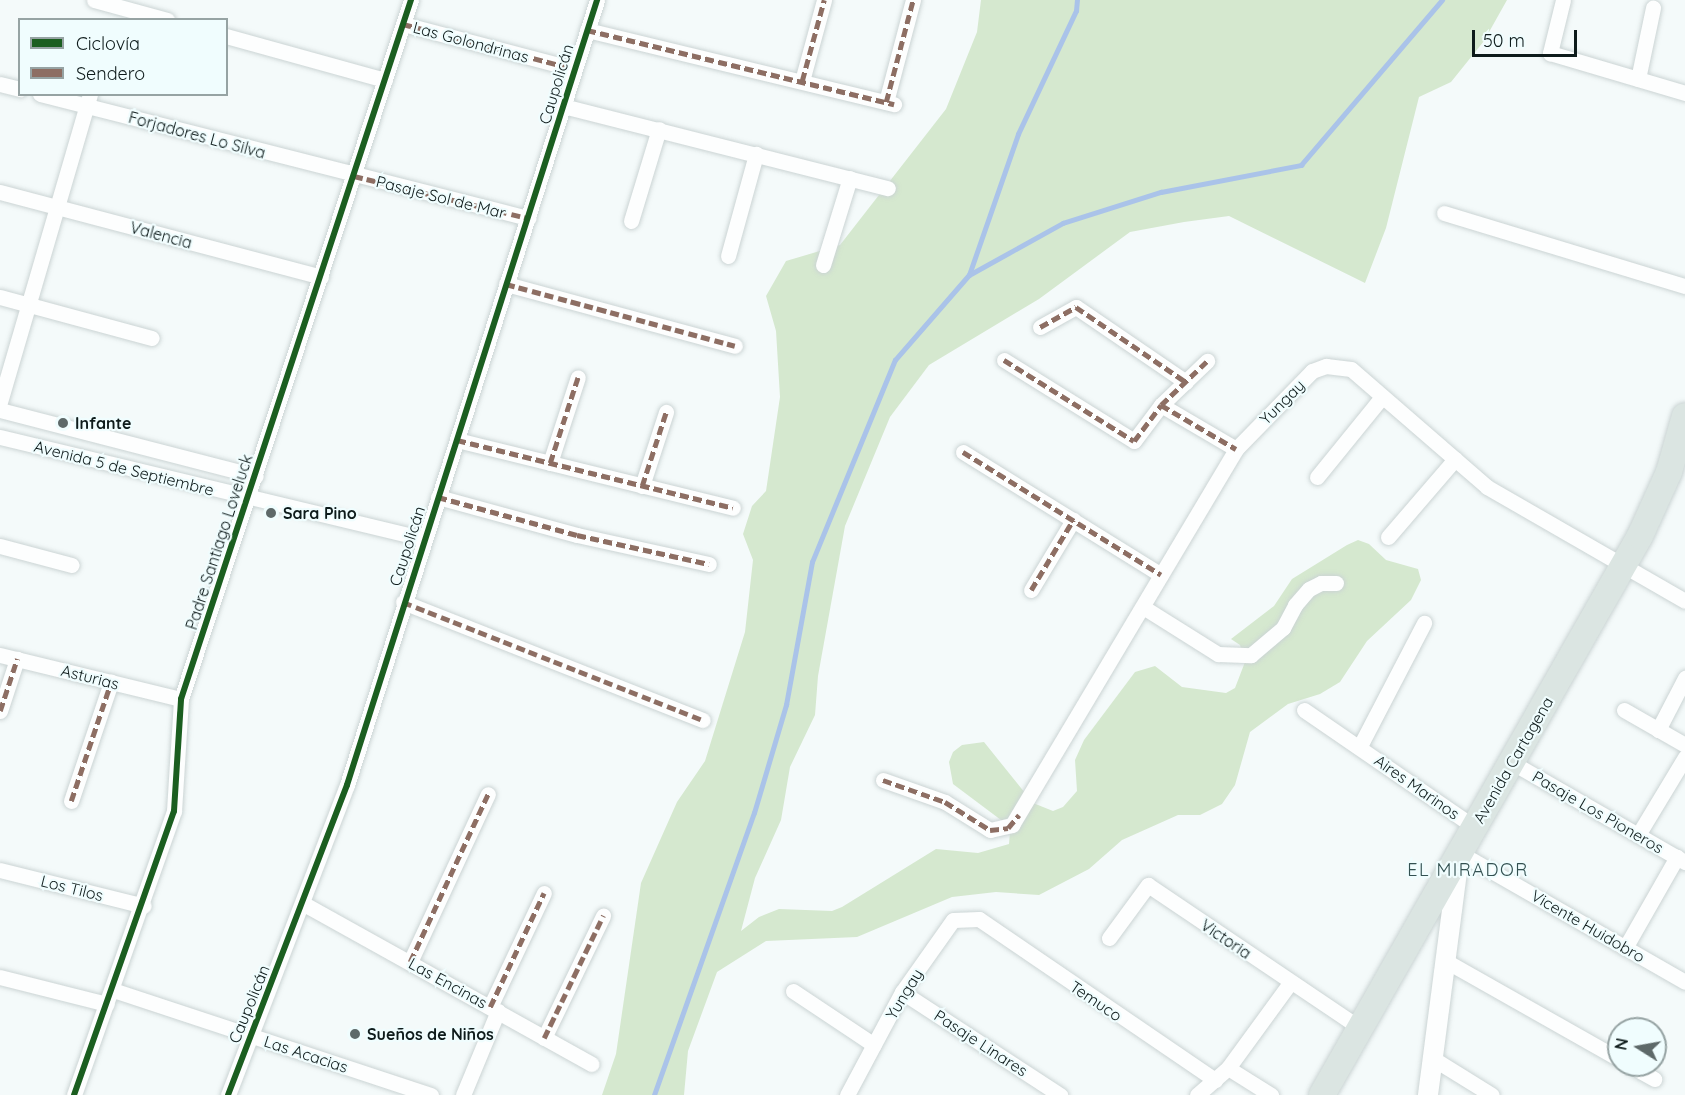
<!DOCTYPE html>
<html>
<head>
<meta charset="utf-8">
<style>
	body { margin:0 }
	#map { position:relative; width:1685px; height:1095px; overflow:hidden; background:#f4fafa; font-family:Quicksand,sans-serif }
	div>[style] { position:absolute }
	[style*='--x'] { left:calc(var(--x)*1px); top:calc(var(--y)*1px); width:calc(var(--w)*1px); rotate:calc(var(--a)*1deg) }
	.green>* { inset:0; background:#d5e8cf }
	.stream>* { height:4.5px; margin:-2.25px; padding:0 2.25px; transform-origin:2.25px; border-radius:2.25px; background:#aac3e9 }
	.roads { filter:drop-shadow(0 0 2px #cbd4d4) drop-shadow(0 0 2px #cbd4d4) }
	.minor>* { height:15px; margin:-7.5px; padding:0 7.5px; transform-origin:7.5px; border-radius:7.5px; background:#fdfefe }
	.tertiary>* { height:20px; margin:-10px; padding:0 10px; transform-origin:10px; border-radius:10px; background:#fdfefe }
	.primary>* { height:26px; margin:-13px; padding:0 13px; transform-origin:13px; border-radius:13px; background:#dbe5e2 }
	.quiet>* { height:4.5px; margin-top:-2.25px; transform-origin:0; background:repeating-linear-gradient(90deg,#8d6e63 0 9px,transparent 0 13.5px) }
	.cycleway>* { height:6px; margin:-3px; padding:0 3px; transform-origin:3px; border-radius:3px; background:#1b5e20 }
	.dots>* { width:16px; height:16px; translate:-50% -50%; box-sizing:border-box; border:3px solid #f0fdfe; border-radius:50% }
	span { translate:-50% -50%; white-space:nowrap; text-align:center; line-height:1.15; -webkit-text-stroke:4.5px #f0fdfe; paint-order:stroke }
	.street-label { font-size:16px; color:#0e1b1b }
	.poi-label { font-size:16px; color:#0e1b1b; font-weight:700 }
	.left { translate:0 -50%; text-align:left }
	.neighbourhood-label { font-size:18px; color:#335151; letter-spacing:1.5px }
	.legend { position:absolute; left:18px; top:18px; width:210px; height:78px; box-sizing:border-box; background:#f0fdfe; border:2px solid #96a3a3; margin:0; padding:8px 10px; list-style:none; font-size:18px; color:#0e1b1b }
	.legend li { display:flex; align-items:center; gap:12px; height:30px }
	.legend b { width:30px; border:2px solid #96a3a3 }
	.north { position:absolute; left:1607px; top:1017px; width:60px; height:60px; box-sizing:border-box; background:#f0fdfe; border:2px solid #96a3a3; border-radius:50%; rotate:281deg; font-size:16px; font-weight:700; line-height:24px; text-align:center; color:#0e1b1b }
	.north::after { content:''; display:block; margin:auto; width:21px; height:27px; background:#5e6969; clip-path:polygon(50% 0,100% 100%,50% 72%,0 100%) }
	.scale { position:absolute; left:1472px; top:30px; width:105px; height:27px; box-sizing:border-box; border:3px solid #0e1b1b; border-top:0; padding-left:8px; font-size:18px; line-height:21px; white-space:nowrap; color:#0e1b1b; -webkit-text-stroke:4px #f0fdfe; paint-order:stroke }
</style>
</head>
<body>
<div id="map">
	<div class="green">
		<div style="clip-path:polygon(981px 0,1507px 0,1484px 41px,1451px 82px,1419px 97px,1386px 228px,1365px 283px,1229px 216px,1184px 222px,1130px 232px,1039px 299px,929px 365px,890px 417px,845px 526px,818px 676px,815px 715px,790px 767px,781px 820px,755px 878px,741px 931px,759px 917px,779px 909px,832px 911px,842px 907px,936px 849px,978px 853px,1009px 844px,1010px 832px,1001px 820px,953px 784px,949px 762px,953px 752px,962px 745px,984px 742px,1033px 803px,1053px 811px,1063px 807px,1077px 791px,1075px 760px,1084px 740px,1135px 672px,1155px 666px,1182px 687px,1226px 693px,1235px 688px,1245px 662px,1240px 645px,1231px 639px,1274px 606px,1292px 579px,1347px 545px,1358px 540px,1369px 544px,1386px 560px,1418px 569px,1421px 580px,1411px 600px,1367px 641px,1340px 682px,1320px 694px,1288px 704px,1250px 732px,1235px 785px,1222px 804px,1200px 815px,1178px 815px,1122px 840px,1089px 869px,1039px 895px,996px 892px,952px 897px,857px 937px,766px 941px,717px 972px,688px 1051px,684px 1095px,602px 1095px,616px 1054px,641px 883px,677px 802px,705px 761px,745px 632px,753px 560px,743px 534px,752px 506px,766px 491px,780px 397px,776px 331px,766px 296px,786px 261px,840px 245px,946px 109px,977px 32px)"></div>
	</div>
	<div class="stream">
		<div style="--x:969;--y:275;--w:149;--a:-70.8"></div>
		<div style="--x:1018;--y:134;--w:136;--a:-64.8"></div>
		<div style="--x:1076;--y:11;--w:11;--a:-85"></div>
		<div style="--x:654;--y:1095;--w:299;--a:-70.5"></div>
		<div style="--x:754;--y:813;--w:113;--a:-73.5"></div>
		<div style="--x:786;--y:705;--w:145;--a:-79.7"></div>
		<div style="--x:812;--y:562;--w:218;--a:-67.7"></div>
		<div style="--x:895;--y:360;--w:113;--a:-49"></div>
		<div style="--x:969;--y:275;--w:107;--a:-29"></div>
		<div style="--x:1063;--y:223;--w:103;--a:-17.6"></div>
		<div style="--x:1161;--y:192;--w:143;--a:-10.9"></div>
		<div style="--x:1301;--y:165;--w:217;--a:-49.5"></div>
	</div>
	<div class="roads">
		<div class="minor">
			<div style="--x:94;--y:0;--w:76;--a:15.3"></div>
			<div style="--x:1563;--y:0;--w:55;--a:103.8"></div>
			<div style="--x:1550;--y:53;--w:141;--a:16.5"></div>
			<div style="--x:403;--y:24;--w:177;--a:14.7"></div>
			<div style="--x:587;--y:30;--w:316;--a:13.6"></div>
			<div style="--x:226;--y:36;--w:165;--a:15.5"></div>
			<div style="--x:1638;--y:79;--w:73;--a:-78.1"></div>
			<div style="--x:802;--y:81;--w:84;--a:-74.8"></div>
			<div style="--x:0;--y:84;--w:21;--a:14"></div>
			<div style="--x:40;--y:94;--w:504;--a:14.26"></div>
			<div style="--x:886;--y:102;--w:106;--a:-75.2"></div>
			<div style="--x:563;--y:106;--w:335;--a:14.2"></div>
			<div style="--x:0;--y:192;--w:332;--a:14.8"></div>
			<div style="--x:1444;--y:213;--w:252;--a:16.9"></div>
			<div style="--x:631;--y:221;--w:96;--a:-73.1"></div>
			<div style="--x:728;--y:256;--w:106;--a:-74.6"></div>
			<div style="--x:823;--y:265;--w:91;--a:-72.8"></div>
			<div style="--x:506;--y:284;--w:237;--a:15.1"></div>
			<div style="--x:0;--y:297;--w:157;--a:15.1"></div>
			<div style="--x:1040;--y:327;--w:41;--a:-29.1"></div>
			<div style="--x:1076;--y:307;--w:133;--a:34.3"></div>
			<div style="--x:1004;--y:360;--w:153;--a:31.9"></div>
			<div style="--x:1134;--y:441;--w:45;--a:-53.1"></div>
			<div style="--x:1161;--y:405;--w:87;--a:30.4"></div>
			<div style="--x:0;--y:402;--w:321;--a:-73.7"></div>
			<div style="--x:1161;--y:405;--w:64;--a:-43.7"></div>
			<div style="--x:0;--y:410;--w:264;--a:14.5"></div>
			<div style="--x:0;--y:437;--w:436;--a:13.5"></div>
			<div style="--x:457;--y:440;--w:284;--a:13.8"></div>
			<div style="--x:963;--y:452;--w:233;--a:31.8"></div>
			<div style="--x:550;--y:463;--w:90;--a:-72"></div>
			<div style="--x:1317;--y:477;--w:103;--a:-50.9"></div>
			<div style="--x:642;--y:486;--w:78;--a:-72"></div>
			<div style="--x:438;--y:497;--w:144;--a:15.3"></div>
			<div style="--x:577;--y:535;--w:135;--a:12.4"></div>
			<div style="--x:1388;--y:537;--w:103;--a:-49.3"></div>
			<div style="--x:0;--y:546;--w:74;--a:14.8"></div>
			<div style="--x:1031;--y:590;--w:82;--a:-59"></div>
			<div style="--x:403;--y:602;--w:322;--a:21.5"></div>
			<div style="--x:1143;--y:607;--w:89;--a:32.1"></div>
			<div style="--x:1218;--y:654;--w:33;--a:2"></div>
			<div style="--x:1251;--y:655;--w:42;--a:-40.2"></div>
			<div style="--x:1283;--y:628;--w:26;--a:-62"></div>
			<div style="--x:1295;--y:605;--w:21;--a:-49"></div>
			<div style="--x:1309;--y:589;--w:13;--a:-27"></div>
			<div style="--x:1321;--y:583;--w:15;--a:0"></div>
			<div style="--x:0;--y:655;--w:186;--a:13.7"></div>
			<div style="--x:1304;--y:710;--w:206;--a:34.5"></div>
			<div style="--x:1624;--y:710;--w:70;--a:29.8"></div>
			<div style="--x:0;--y:711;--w:55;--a:-71.9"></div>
			<div style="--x:1658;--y:730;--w:59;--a:-62.6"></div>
			<div style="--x:1360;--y:746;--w:139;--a:-62.5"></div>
			<div style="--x:1511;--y:762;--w:201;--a:29.9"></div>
			<div style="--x:883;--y:780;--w:66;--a:19.5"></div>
			<div style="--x:945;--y:802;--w:53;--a:31.9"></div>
			<div style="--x:990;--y:830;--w:23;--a:-13"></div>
			<div style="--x:1012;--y:825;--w:438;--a:-59.2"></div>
			<div style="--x:1236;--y:449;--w:109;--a:-45.7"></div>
			<div style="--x:1312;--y:371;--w:15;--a:-20"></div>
			<div style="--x:1326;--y:366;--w:25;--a:7"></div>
			<div style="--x:1351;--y:369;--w:180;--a:40.9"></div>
			<div style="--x:1487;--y:487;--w:228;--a:29.9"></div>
			<div style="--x:71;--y:801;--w:126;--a:-71.4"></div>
			<div style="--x:1638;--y:835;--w:91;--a:-58.9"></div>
			<div style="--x:1460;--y:853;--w:259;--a:29.8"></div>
			<div style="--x:0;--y:870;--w:148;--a:14"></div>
			<div style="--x:304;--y:904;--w:329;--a:29.1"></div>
			<div style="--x:1109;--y:938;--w:66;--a:-53.7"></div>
			<div style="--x:1148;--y:885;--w:256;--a:34"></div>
			<div style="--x:1625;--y:948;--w:105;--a:-60.3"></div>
			<div style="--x:1444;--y:960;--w:201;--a:29.5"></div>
			<div style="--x:410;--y:962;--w:185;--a:-65.1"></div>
			<div style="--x:0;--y:977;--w:110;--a:14.2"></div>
			<div style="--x:113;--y:990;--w:335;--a:18.3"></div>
			<div style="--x:793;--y:991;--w:97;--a:33.7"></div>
			<div style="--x:902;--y:992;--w:189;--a:33.1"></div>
			<div style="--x:490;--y:1007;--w:126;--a:-64.7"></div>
			<div style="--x:544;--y:1038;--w:136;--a:-64.2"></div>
			<div style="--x:1432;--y:1058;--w:70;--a:31.7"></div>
			<div style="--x:1629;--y:1065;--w:29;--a:29"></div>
			<div style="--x:1228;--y:1068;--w:51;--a:32.1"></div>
			<div style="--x:74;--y:1095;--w:301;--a:-70.6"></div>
			<div style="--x:174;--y:811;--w:112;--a:-86.4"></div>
			<div style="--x:181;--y:699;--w:736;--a:-71.79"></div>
			<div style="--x:228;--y:1095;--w:332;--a:-69"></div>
			<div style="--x:347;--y:785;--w:824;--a:-72.33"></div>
			<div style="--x:463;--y:1095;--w:91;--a:-67.4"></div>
			<div style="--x:847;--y:1095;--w:117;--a:-61.9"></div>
			<div style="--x:902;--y:992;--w:88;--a:-54.7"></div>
			<div style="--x:953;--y:920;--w:26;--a:-2"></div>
			<div style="--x:979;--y:919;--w:286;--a:34.3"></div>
			<div style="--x:1197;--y:1095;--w:41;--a:-41.1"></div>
			<div style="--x:1228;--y:1068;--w:105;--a:-53.9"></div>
		</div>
		<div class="tertiary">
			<div style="--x:1428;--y:1095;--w:234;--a:-82.6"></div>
		</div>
		<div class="primary">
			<div style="--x:1322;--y:1095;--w:643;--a:-60.37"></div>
			<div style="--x:1640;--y:536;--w:70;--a:-65.6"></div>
			<div style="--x:1669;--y:472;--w:58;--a:-74.1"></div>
		</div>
	</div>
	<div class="quiet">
		<div style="--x:403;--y:24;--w:177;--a:14.7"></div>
		<div style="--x:587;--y:30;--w:316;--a:13.6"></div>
		<div style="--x:802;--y:81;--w:84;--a:-74.8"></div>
		<div style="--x:886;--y:102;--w:106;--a:-75.2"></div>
		<div style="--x:354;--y:176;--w:179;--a:13.6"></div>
		<div style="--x:506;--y:284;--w:237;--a:15.1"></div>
		<div style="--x:1040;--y:327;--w:41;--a:-29.1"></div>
		<div style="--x:1076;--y:307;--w:133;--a:34.3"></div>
		<div style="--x:1004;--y:360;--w:153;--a:31.9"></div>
		<div style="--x:1134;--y:441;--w:45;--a:-53.1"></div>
		<div style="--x:1161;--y:405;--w:87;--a:30.4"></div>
		<div style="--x:1161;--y:405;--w:64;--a:-43.7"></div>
		<div style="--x:457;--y:440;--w:284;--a:13.8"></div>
		<div style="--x:963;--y:452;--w:233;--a:31.8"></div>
		<div style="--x:550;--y:463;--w:90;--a:-72"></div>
		<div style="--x:642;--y:486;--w:78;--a:-72"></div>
		<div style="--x:438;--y:497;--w:144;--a:15.3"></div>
		<div style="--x:577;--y:535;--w:135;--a:12.4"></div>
		<div style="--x:1031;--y:590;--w:82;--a:-59"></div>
		<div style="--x:403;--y:602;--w:322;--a:21.5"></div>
		<div style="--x:0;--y:711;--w:55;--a:-71.9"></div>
		<div style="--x:883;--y:780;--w:66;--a:19.5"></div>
		<div style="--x:945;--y:802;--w:53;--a:31.9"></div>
		<div style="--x:990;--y:830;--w:18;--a:-6"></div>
		<div style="--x:1008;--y:828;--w:17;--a:-50"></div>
		<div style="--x:71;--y:801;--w:126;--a:-71.4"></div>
		<div style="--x:410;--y:962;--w:185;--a:-65.1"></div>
		<div style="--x:490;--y:1007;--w:126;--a:-64.7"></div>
		<div style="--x:544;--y:1038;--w:136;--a:-64.2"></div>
	</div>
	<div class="cycleway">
		<div style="--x:74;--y:1095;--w:301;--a:-70.6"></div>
		<div style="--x:174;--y:811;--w:112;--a:-86.4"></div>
		<div style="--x:181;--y:699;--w:736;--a:-71.79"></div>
		<div style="--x:228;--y:1095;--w:332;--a:-69"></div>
		<div style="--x:347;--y:785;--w:824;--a:-72.33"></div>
	</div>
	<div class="dots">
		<div style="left:63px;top:423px;background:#5e6969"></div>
		<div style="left:271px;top:513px;background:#5e6969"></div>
		<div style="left:355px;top:1034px;background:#5e6969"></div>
	</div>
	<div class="street-label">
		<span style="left:471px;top:42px;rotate:15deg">Las Golondrinas</span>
		<span style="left:556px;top:84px;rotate:-73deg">Caupolicán</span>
		<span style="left:197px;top:135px;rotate:15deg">Forjadores Lo Silva</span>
		<span style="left:441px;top:197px;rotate:14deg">Pasaje Sol de Mar</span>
		<span style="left:161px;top:235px;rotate:15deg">Valencia</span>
		<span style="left:1282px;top:402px;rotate:-45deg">Yungay</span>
		<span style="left:124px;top:468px;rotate:14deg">Avenida 5 de Septiembre</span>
		<span style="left:219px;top:542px;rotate:-72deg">Padre Santiago Loveluck</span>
		<span style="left:407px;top:546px;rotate:-72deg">Caupolicán</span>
		<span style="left:90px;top:677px;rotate:14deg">Asturias</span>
		<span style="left:1513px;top:760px;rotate:-60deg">Avenida Cartagena</span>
		<span style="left:1417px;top:787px;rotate:35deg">Aires Marinos</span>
		<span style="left:1598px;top:812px;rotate:30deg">Pasaje Los Pioneros</span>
		<span style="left:72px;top:888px;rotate:14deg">Los Tilos</span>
		<span style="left:1588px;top:926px;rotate:30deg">Vicente Huidobro</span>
		<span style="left:1226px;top:939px;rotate:34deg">Victoria</span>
		<span style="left:448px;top:983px;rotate:29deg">Las Encinas</span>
		<span style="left:904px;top:994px;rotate:-59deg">Yungay</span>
		<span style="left:1096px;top:1001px;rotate:34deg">Temuco</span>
		<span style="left:249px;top:1004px;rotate:-68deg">Caupolicán</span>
		<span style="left:981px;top:1043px;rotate:33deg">Pasaje Linares</span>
		<span style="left:306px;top:1054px;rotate:18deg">Las Acacias</span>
	</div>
	<div class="poi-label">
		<span class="left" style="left:75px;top:423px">Infante</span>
		<span class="left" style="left:283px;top:513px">Sara Pino</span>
		<span class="left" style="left:367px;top:1034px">Sueños de Niños</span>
	</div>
	<div class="neighbourhood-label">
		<span style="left:1468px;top:870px">EL MIRADOR</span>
	</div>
	<ul class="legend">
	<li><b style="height:8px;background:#1b5e20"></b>Ciclovía</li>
	<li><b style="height:8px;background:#8d6e63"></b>Sendero</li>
	</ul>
	<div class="north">N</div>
	<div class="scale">50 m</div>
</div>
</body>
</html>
